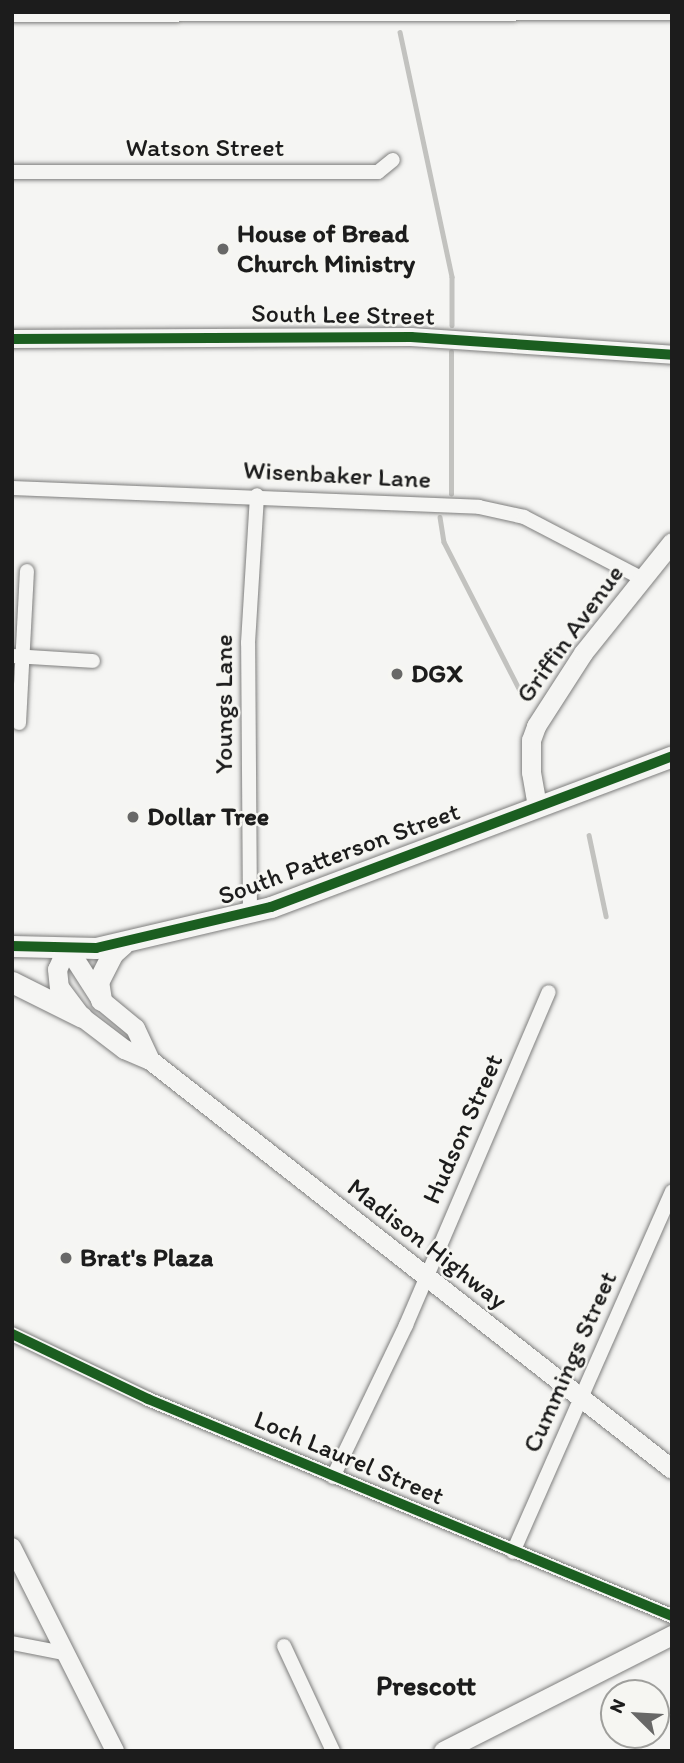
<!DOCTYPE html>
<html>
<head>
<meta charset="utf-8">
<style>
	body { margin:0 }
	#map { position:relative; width:684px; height:1763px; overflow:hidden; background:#f5f5f3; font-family:Itim,sans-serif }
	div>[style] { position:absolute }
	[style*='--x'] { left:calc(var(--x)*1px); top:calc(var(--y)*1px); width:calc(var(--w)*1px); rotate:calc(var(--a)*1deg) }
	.stream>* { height:4.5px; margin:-2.25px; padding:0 2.25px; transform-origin:2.25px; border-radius:2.25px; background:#c2c2bf }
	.roads { filter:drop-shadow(0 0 2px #7e7e7d) drop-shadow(0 0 2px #7e7e7d) }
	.minor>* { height:14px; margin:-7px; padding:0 7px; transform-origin:7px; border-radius:7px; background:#f5f5f3 }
	.tertiary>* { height:18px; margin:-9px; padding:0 9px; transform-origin:9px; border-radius:9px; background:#f5f5f3 }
	.secondary>* { height:19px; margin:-9.5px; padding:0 9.5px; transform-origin:9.5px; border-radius:9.5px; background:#f5f5f3 }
	.primary>* { height:21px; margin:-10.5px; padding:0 10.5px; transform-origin:10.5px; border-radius:10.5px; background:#f5f5f3 }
	.cycleway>* { height:10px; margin:-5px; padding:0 5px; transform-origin:5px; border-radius:5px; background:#1b5e20 }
	.dots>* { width:19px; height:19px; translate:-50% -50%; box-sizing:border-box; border:4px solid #f6f6f2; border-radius:50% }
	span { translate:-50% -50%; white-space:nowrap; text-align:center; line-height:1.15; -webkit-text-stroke:5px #f6f6f2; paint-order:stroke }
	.street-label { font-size:26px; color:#1c1c1c }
	.poi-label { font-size:26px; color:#1c1c1c; font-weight:700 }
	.left { translate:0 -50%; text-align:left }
	.neighbourhood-label { font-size:28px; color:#1c1c1c; font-weight:700 }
	.frame { position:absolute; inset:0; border:14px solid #1c1c1c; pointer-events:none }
	.north { position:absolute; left:600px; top:1679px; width:70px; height:70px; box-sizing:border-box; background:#f6f6f2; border:2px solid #9f9f9c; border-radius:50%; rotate:294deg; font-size:19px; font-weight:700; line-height:28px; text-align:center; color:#1c1c1c }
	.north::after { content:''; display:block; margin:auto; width:24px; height:32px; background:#686867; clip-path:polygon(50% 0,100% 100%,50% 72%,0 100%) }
</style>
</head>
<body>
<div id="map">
	<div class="stream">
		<div style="--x:400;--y:32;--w:250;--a:78"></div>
		<div style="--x:452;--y:277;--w:48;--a:90"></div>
		<div style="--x:451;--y:494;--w:142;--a:-90"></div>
		<div style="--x:440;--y:517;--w:25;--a:81"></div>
		<div style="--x:444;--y:542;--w:175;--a:62.9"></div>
		<div style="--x:589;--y:835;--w:83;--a:78.1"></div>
	</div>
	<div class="roads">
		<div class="minor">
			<div style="--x:12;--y:15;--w:660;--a:-0.17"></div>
			<div style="--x:12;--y:172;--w:366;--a:0"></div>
			<div style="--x:378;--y:172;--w:19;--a:-39"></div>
			<div style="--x:12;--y:488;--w:467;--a:2.3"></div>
			<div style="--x:479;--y:507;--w:46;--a:12.5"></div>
			<div style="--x:524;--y:517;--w:134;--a:27.5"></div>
			<div style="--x:12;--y:656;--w:81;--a:3.5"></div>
			<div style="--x:19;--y:723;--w:152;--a:-87"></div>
			<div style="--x:250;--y:913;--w:270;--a:-90.4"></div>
			<div style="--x:248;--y:643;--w:148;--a:-86.5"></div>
			<div style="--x:12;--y:1334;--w:151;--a:25.5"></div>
			<div style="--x:148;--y:1399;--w:567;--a:22.5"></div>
			<div style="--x:333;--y:1477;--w:169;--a:-64.3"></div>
			<div style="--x:406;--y:1325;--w:362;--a:-66.8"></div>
			<div style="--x:513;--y:1552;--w:394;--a:-66.2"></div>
			<div style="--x:12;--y:1643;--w:53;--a:10.9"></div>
			<div style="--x:284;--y:1646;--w:116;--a:65"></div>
		</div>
		<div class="tertiary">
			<div style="--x:12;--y:339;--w:399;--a:-0.3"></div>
			<div style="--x:411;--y:337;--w:262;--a:3.9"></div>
			<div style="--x:12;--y:1547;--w:229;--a:63.2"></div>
		</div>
		<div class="secondary">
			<div style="--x:537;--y:806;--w:35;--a:-100"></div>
			<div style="--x:531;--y:772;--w:32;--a:-90"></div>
			<div style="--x:531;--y:740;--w:15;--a:-70"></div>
			<div style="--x:536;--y:726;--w:87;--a:-57.2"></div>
			<div style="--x:583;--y:653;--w:142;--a:-51.3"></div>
			<div style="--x:67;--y:947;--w:24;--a:114"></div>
			<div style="--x:57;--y:969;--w:18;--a:84"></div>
			<div style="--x:59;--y:987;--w:38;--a:53"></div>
			<div style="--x:82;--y:1017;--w:53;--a:37.3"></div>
			<div style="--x:124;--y:1049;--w:28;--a:23"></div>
			<div style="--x:150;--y:1060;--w:663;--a:38.08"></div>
			<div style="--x:67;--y:947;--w:63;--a:57.3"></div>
			<div style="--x:101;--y:1000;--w:44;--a:39.5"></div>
			<div style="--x:135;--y:1028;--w:35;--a:65"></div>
			<div style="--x:443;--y:1751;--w:257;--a:-26.9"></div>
		</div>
		<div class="primary">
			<div style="--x:12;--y:946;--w:84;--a:1.4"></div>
			<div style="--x:96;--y:948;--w:180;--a:-13.2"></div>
			<div style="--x:271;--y:907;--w:428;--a:-20.6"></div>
			<div style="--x:12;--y:982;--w:78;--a:26.6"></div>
			<div style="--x:101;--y:1000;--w:18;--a:-99"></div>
			<div style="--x:98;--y:982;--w:31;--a:-63"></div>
			<div style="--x:112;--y:954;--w:15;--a:-42"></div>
		</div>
	</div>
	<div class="cycleway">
		<div style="--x:12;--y:339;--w:399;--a:-0.3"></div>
		<div style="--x:411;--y:337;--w:262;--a:3.9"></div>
		<div style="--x:12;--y:946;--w:84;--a:1.4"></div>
		<div style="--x:96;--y:948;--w:180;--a:-13.2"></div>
		<div style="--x:271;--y:907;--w:428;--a:-20.6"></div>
		<div style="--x:12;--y:1334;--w:151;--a:25.5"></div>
		<div style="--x:148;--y:1399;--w:567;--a:22.5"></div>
	</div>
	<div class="dots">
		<div style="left:223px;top:249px;background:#686867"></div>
		<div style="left:397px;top:674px;background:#686867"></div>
		<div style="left:133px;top:817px;background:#686867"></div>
		<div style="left:66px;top:1258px;background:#686867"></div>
	</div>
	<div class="street-label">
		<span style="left:205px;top:148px">Watson Street</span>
		<span style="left:343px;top:315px;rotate:1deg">South Lee Street</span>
		<span style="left:337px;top:475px;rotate:3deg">Wisenbaker Lane</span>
		<span style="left:570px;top:634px;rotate:-54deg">Griffin Avenue</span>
		<span style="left:224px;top:704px;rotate:-90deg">Youngs Lane</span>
		<span style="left:339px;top:854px;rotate:-20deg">South Patterson Street</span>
		<span style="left:463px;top:1129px;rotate:-66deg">Hudson Street</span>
		<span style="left:427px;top:1244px;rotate:38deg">Madison Highway</span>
		<span style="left:570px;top:1362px;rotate:-66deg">Cummings Street</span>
		<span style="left:349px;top:1458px;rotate:23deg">Loch Laurel Street</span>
	</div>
	<div class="poi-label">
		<span class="left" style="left:237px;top:249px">House of Bread<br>Church Ministry</span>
		<span class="left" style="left:411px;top:674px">DGX</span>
		<span class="left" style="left:147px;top:817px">Dollar Tree</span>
		<span class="left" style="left:80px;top:1258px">Brat's Plaza</span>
	</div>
	<div class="neighbourhood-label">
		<span style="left:426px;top:1685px">Prescott</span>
	</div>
	<div class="frame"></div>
	<div class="north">N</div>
</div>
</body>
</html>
